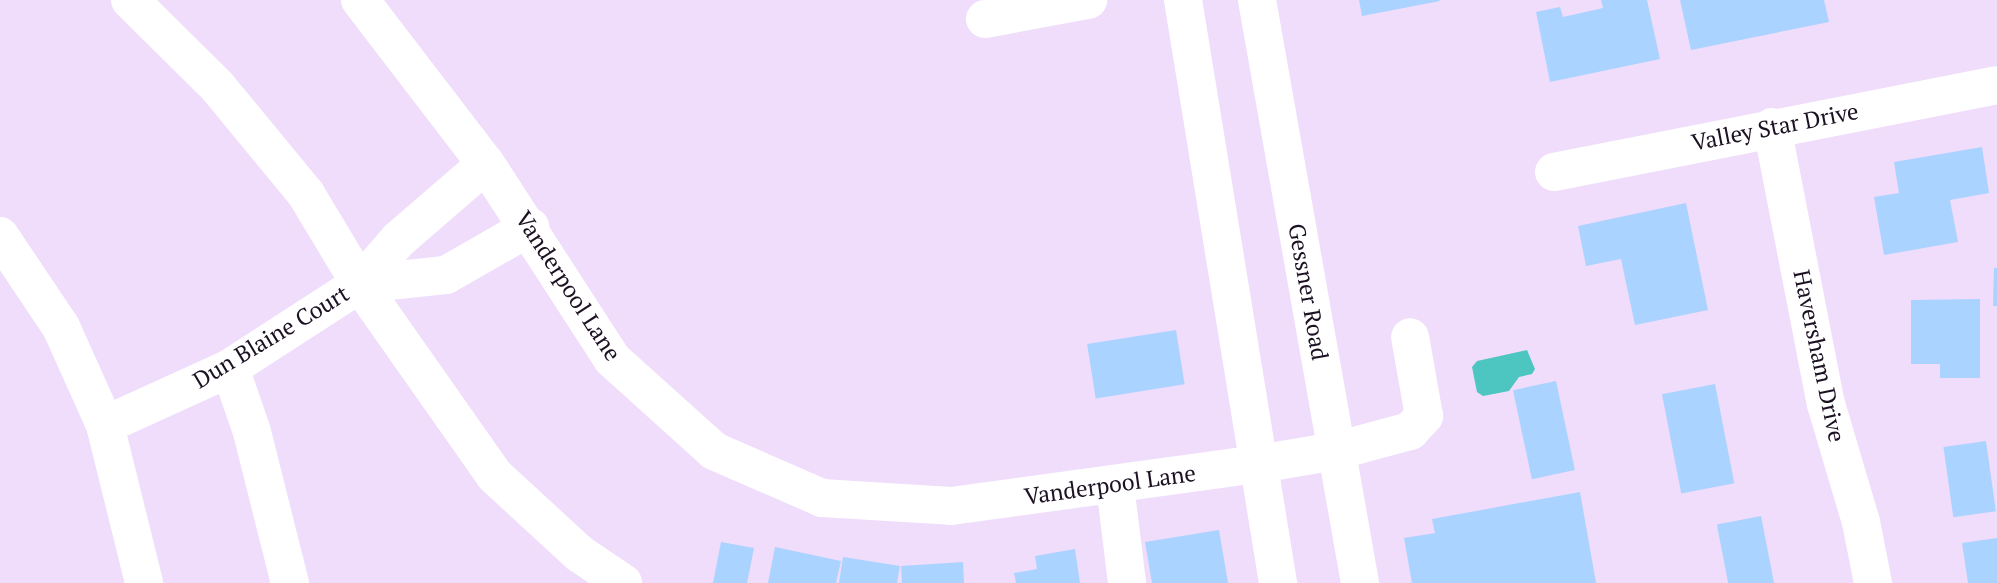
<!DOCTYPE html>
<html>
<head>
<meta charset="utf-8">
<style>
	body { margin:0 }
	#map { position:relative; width:1997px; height:583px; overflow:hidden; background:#efddfb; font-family:"PT Serif",serif }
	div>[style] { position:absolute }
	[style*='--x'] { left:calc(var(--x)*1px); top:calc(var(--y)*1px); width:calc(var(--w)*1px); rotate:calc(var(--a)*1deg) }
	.water>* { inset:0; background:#4dc6c1 }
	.building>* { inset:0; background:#abd3ff; transform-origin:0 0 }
	.minor>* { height:38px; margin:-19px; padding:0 19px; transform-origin:19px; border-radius:19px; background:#fff }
	.major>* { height:38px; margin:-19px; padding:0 19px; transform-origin:19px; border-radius:19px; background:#fff }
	span { translate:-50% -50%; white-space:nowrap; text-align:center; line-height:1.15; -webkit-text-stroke:6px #fff; paint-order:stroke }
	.street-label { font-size:23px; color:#1c1123 }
</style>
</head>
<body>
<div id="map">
	<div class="water">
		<div style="clip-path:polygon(1527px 350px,1535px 369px,1532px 374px,1519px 377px,1509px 391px,1483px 396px,1477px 392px,1472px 367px,1477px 361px)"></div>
	</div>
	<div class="building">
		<div style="clip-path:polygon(1359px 0,1439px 0,1440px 1px,1362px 16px)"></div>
		<div style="clip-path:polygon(1601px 0,1647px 0,1660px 59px,1550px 82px,1536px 12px,1560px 7px,1563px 17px,1603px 8px)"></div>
		<div style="clip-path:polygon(1680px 0,1824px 0,1829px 22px,1691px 50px)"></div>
		<div style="clip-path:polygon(1982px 147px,1989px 193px,1950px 200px,1958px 242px,1884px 255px,1874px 197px,1899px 193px,1894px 162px)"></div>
		<div style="clip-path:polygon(1686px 203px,1708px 310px,1635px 325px,1621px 259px,1586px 266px,1578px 226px)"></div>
		<div style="clip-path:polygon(1994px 268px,1997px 268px,1997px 306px,1993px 306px)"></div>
		<div style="clip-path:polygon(1980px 299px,1980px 378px,1940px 378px,1940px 364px,1911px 364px,1911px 300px)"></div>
		<div style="left:1176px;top:330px;width:55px;height:90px;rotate:81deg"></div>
		<div style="left:1556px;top:381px;width:91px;height:44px;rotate:78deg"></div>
		<div style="left:1715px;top:384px;width:101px;height:54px;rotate:79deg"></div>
		<div style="left:1986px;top:441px;width:71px;height:43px;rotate:82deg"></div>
		<div style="clip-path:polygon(1580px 492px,1596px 583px,1412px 583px,1404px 538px,1435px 533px,1432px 519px)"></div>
		<div style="left:1761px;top:516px;width:68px;height:45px;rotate:79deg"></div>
		<div style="clip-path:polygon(1219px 530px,1228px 583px,1152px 583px,1145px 542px)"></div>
		<div style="clip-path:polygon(1997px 538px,1997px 583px,1968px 583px,1962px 543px)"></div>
		<div style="clip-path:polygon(721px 542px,754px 548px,747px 583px,713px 583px)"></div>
		<div style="clip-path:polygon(775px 547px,841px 561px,836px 583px,768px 583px)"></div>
		<div style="clip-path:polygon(1075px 549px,1080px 583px,1016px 583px,1014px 573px,1037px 569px,1035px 556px)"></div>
		<div style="clip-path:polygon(843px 557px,900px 566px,897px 583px,839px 583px)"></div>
		<div style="clip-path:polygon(963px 562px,964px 583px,902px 583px,901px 566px)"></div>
	</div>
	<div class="minor">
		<div style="--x:130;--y:0;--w:122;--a:44.7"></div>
		<div style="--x:217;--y:86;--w:140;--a:50.5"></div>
		<div style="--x:306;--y:194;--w:105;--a:59"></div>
		<div style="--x:360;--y:284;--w:233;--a:54.9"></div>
		<div style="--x:494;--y:475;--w:117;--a:42.6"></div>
		<div style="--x:580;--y:554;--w:52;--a:34"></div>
		<div style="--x:360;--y:0;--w:207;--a:52.5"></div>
		<div style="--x:486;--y:164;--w:232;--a:57.1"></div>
		<div style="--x:612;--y:359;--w:137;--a:42"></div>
		<div style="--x:714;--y:451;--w:118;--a:23.5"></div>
		<div style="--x:822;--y:498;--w:129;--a:3.5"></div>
		<div style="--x:951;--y:506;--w:311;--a:-7.8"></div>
		<div style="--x:1259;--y:464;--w:78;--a:-9.6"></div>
		<div style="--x:1336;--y:451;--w:77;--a:-15.1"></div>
		<div style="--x:1410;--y:431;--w:21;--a:-47"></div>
		<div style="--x:1424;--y:416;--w:80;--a:-100"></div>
		<div style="--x:985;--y:19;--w:105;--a:-10.5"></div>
		<div style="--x:1772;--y:127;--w:282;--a:79"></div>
		<div style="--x:1826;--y:404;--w:123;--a:73.5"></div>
		<div style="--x:1861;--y:522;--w:62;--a:78.9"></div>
		<div style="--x:1554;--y:172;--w:451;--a:-11.1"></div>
		<div style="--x:0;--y:236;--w:110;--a:56.2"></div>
		<div style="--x:61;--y:327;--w:107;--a:65.8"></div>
		<div style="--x:105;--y:425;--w:163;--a:76.1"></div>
		<div style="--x:360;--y:284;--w:86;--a:-6"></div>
		<div style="--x:446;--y:275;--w:97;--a:-29.7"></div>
		<div style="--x:230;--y:368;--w:68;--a:71"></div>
		<div style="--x:252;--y:432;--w:156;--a:75.9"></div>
		<div style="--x:105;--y:425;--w:137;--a:-24.5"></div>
		<div style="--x:230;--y:368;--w:155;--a:-32.9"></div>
		<div style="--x:360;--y:284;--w:58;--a:-49.2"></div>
		<div style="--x:398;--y:240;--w:116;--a:-40.8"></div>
		<div style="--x:1115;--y:485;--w:99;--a:83"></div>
	</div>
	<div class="major">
		<div style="--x:1183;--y:0;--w:591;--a:80.74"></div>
		<div style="--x:1257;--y:0;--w:592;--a:79.98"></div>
	</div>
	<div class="street-label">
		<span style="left:1775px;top:127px;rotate:-11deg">Valley Star Drive</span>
		<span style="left:568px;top:286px;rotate:57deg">Vanderpool Lane</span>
		<span style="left:1308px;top:292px;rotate:80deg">Gessner Road</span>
		<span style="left:271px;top:337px;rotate:-31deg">Dun Blaine Court</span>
		<span style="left:1819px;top:356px;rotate:78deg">Haversham Drive</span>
		<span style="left:1110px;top:485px;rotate:-8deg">Vanderpool Lane</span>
	</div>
</div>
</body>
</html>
